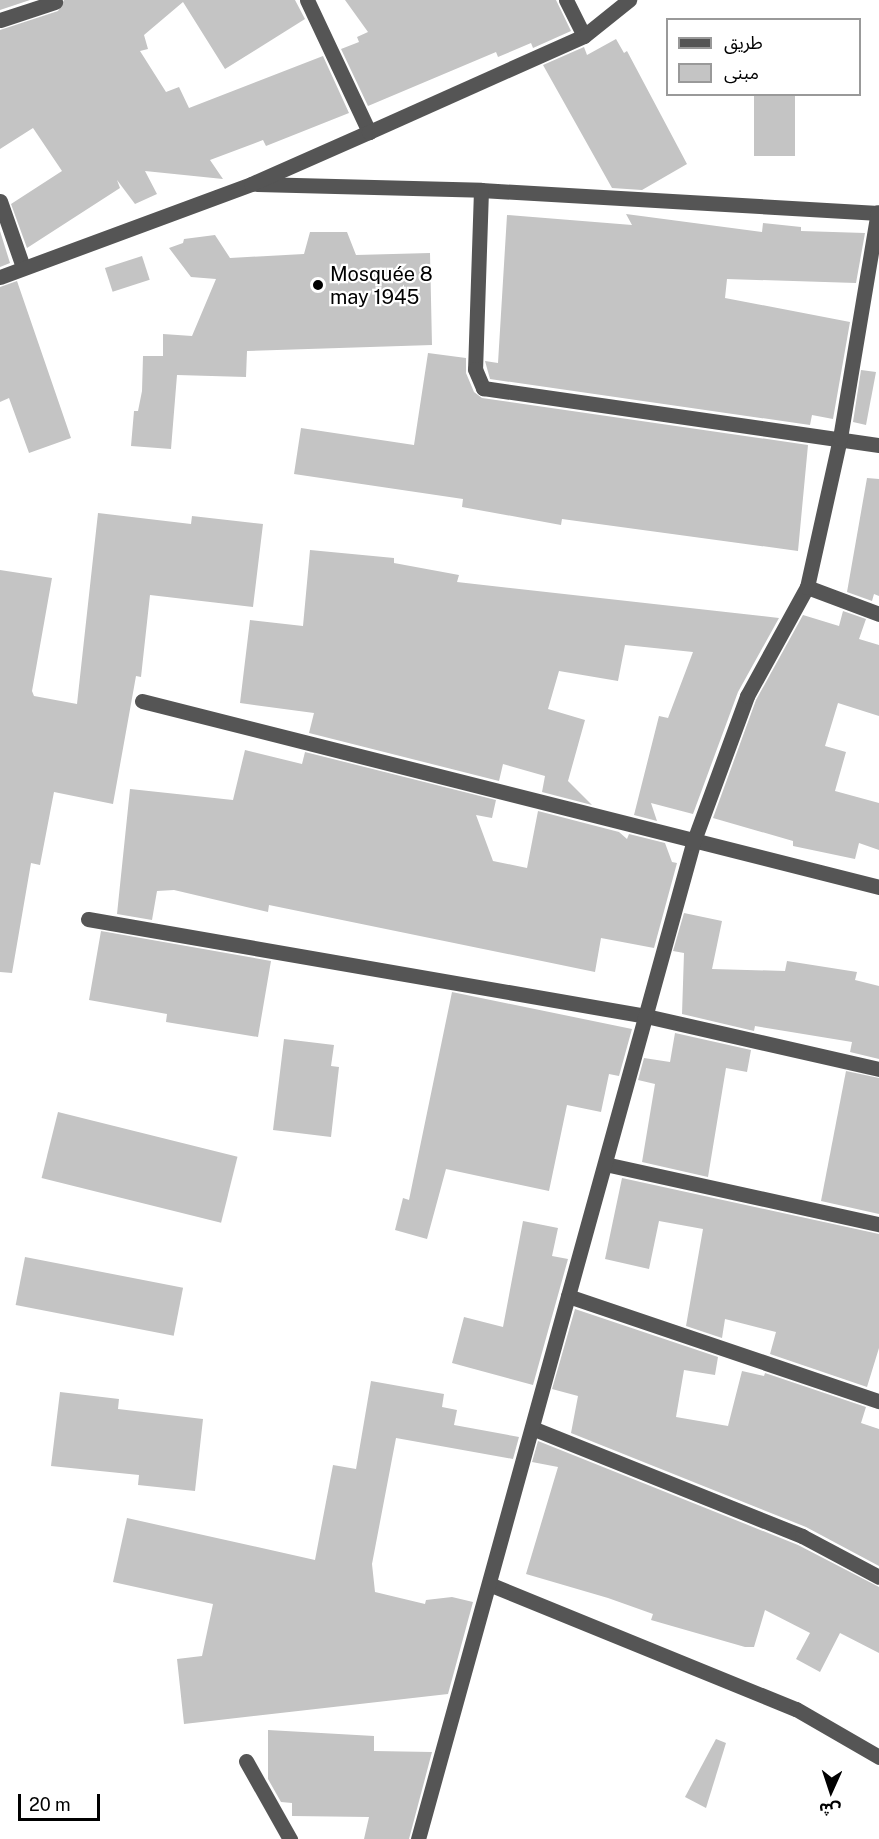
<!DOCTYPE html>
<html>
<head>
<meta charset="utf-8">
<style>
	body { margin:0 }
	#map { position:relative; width:879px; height:1839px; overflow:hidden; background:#fff; font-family:"Public Sans","Noto Sans Arabic",sans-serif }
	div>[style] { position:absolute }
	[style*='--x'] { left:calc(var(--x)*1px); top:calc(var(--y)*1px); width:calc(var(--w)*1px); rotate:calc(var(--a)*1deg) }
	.building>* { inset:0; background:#c4c4c4; transform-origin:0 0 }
	.minor>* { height:15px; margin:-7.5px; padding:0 7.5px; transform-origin:7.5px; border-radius:7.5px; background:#555 }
	.dots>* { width:16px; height:16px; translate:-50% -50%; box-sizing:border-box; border:3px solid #fff; border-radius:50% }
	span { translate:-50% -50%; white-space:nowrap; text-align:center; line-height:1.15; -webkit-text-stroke:4.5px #fff; paint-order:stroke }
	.poi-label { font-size:20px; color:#000 }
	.left { translate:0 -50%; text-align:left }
	.legend { position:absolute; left:666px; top:18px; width:195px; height:78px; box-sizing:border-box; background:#fff; border:2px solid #999; margin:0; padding:8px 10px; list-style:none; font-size:18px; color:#000 }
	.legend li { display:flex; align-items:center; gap:12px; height:30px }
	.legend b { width:30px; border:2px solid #999 }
	.north { position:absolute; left:801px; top:1761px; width:60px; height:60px; -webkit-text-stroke:4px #fff; paint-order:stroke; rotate:183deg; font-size:16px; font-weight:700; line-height:24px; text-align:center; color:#000 }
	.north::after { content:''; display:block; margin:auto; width:21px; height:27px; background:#000; clip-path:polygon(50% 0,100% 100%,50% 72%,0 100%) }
	.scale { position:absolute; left:18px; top:1794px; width:82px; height:27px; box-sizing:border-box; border:3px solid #000; border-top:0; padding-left:8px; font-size:18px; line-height:21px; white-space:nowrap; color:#000; -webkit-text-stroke:4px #fff; paint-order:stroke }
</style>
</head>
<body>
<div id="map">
	<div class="building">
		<div style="clip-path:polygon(0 0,30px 0,0 10px)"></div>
		<div style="clip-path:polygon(64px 0,295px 0,305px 19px,225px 69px,183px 2px,144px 35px,148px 49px,140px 51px,166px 92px,179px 87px,189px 108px,323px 56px,349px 113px,266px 146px,263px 140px,210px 160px,223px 179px,145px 171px,157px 194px,135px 204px,117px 180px,120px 188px,27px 248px,11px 204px,62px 171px,33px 128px,0 149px,0 30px,58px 11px)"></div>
		<div style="clip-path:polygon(345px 0,556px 0,571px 31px,533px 48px,531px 43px,498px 57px,496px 52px,368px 106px,341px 49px,359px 42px,357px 37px,368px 32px)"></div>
		<div style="clip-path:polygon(616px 39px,624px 53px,627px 51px,687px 164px,642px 190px,612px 188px,543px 65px,584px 47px,587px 55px)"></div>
		<div style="left:754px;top:94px;width:41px;height:62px"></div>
		<div style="clip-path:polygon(626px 214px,762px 232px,763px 223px,801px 227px,801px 231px,865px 233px,856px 283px,727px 279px,725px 298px,850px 322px,833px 419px,812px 415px,810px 425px,490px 379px,485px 361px,498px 363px,507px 215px,632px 225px)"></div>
		<div style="clip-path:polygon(0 231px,10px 263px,0 267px)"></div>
		<div style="clip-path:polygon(310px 232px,347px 232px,356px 255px,430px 253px,432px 345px,247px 351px,246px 377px,177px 375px,171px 449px,131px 446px,134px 411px,138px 411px,142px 391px,143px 356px,163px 356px,163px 334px,192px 336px,216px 279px,191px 277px,169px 248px,183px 243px,184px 239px,215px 235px,230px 258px,304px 254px)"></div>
		<div style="left:142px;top:256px;width:25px;height:39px;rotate:72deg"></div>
		<div style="clip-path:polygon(17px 281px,71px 438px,29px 453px,9px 398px,0 402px,0 287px)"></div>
		<div style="clip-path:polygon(428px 353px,466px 358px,466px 373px,474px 392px,482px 398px,808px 445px,798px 551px,562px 519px,561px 525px,462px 507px,463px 499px,294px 474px,301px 428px,414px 445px)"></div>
		<div style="clip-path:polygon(861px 370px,876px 372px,866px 425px,853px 422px)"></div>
		<div style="clip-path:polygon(867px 478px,879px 479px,879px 596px,874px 594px,872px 601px,847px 592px)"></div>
		<div style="clip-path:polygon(98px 513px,191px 524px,192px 516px,263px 524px,253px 607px,150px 595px,141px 677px,136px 676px,113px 804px,54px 792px,40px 865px,31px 863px,12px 973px,0 972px,0 570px,52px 578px,32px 691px,34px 696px,77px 704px)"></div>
		<div style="clip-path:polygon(310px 550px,394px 558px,394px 563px,459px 575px,457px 582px,779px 618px,738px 692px,693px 814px,651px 803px,657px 821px,634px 815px,659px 716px,668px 718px,693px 652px,625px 645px,618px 681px,559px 671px,548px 709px,585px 720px,568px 781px,592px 805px,542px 792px,545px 776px,503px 764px,499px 781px,309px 733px,314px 713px,240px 703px,250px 620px,303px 626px)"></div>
		<div style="clip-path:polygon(843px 611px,866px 619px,859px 639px,879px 645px,879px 716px,838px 703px,825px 746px,846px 752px,835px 791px,879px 803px,879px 850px,859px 843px,855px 859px,793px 846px,793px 841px,713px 818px,756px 700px,803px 615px,839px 626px)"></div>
		<div style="clip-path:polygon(245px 750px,302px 764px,305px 752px,496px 800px,492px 818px,476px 815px,493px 861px,527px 868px,538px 811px,619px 832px,627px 839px,629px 834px,665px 843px,672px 862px,677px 863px,654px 948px,601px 938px,595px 972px,269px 905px,268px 912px,174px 890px,157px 891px,152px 920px,117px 914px,130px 789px,233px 800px)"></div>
		<div style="clip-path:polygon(684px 913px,722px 921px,712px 969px,785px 971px,787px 961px,857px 972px,855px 980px,879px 986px,879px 1059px,850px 1052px,852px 1042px,755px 1026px,754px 1031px,682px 1014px,684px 953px,673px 951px)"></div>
		<div style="clip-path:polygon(101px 931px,271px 961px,258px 1037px,166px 1022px,167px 1014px,89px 1000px)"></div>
		<div style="clip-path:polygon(452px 992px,632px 1029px,619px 1076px,609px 1074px,601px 1112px,567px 1105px,549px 1191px,446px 1169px,427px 1239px,395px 1230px,403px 1198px,409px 1200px)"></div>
		<div style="clip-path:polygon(675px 1033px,751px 1050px,747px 1072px,726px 1068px,708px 1177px,642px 1162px,655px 1084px,638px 1080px,644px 1058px,670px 1062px)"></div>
		<div style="clip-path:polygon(284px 1039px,334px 1045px,331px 1066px,339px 1067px,331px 1137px,273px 1130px)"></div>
		<div style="clip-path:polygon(846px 1071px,879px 1078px,879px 1214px,821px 1201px)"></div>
		<div style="left:58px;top:1112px;width:185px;height:68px;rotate:14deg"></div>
		<div style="clip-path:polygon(622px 1178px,879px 1234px,879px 1348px,867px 1387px,770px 1354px,776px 1332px,725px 1319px,722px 1338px,686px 1326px,703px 1229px,659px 1221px,649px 1269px,605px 1259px)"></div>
		<div style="clip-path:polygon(523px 1221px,558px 1228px,552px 1256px,568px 1259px,533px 1385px,452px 1363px,464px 1317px,503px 1327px)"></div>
		<div style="left:25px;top:1257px;width:161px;height:49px;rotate:11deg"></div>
		<div style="clip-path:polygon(575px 1309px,718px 1357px,715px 1375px,684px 1370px,676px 1417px,728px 1426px,742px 1371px,764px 1376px,765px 1373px,866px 1407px,861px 1423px,879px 1429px,879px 1566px,806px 1527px,571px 1433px,578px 1396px,552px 1389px)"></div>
		<div style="clip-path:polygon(371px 1381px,444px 1394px,442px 1407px,457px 1410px,454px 1425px,519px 1437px,513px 1459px,396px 1438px,372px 1564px,375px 1592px,425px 1604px,426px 1600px,452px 1597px,473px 1602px,448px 1694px,184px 1724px,177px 1659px,202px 1656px,213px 1604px,113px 1582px,127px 1518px,315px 1560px,333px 1465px,356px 1469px)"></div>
		<div style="clip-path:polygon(60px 1392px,119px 1399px,118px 1409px,203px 1419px,195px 1491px,138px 1485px,139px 1475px,51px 1466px)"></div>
		<div style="clip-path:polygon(538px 1441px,798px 1545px,879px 1587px,879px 1653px,840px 1633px,820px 1672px,796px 1659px,810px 1633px,765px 1610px,754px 1647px,745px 1647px,651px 1620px,653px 1614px,608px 1598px,526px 1574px,558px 1467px,532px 1462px)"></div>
		<div style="clip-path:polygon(268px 1730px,374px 1736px,374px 1751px,432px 1752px,409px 1839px,364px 1839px,369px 1817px,292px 1816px,292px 1803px,281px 1802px,268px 1779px)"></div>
		<div style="clip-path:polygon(716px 1739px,726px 1743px,706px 1808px,685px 1797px)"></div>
	</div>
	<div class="minor">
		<div style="--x:307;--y:0;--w:146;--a:64.8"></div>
		<div style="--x:566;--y:0;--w:40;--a:63.4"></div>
		<div style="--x:0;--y:20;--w:58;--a:-18.1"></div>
		<div style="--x:257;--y:184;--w:224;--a:1.5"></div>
		<div style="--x:481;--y:190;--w:399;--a:3.3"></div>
		<div style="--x:481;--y:190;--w:179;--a:91.9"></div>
		<div style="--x:475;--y:369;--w:21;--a:67"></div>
		<div style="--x:483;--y:388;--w:400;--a:8.2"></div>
		<div style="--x:0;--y:201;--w:70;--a:70.8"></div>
		<div style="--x:0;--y:277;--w:268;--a:-20.3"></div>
		<div style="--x:251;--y:184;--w:129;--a:-23.8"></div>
		<div style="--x:369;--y:132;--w:235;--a:-24.1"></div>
		<div style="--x:584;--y:36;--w:58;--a:-38.7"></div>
		<div style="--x:807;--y:587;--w:77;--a:20.6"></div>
		<div style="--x:142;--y:701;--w:760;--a:14.16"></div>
		<div style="--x:88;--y:919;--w:566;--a:9.86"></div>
		<div style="--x:646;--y:1016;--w:239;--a:12.8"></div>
		<div style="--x:605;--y:1164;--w:280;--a:12.4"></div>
		<div style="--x:568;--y:1296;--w:328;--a:18.7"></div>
		<div style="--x:532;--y:1428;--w:291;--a:21.8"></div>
		<div style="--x:802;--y:1536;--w:87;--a:28"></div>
		<div style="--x:489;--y:1584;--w:331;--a:22.2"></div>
		<div style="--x:796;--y:1709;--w:96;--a:30"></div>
		<div style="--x:246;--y:1761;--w:90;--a:60.6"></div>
		<div style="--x:418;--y:1839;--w:1033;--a:-74.56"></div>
		<div style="--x:693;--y:843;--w:157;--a:-69.8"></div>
		<div style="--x:747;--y:696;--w:124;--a:-61.2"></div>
		<div style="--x:807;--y:587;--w:153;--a:-77.5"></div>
		<div style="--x:840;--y:438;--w:229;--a:-80.5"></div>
	</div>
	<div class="dots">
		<div style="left:318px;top:285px;background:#000"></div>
	</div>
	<div class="poi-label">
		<span class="left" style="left:330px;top:286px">Mosquée 8<br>may 1945</span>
	</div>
	<ul class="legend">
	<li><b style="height:8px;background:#555"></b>طريق</li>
	<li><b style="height:16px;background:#c4c4c4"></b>مبنى</li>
	</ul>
	<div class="north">ش</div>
	<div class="scale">20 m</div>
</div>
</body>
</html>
